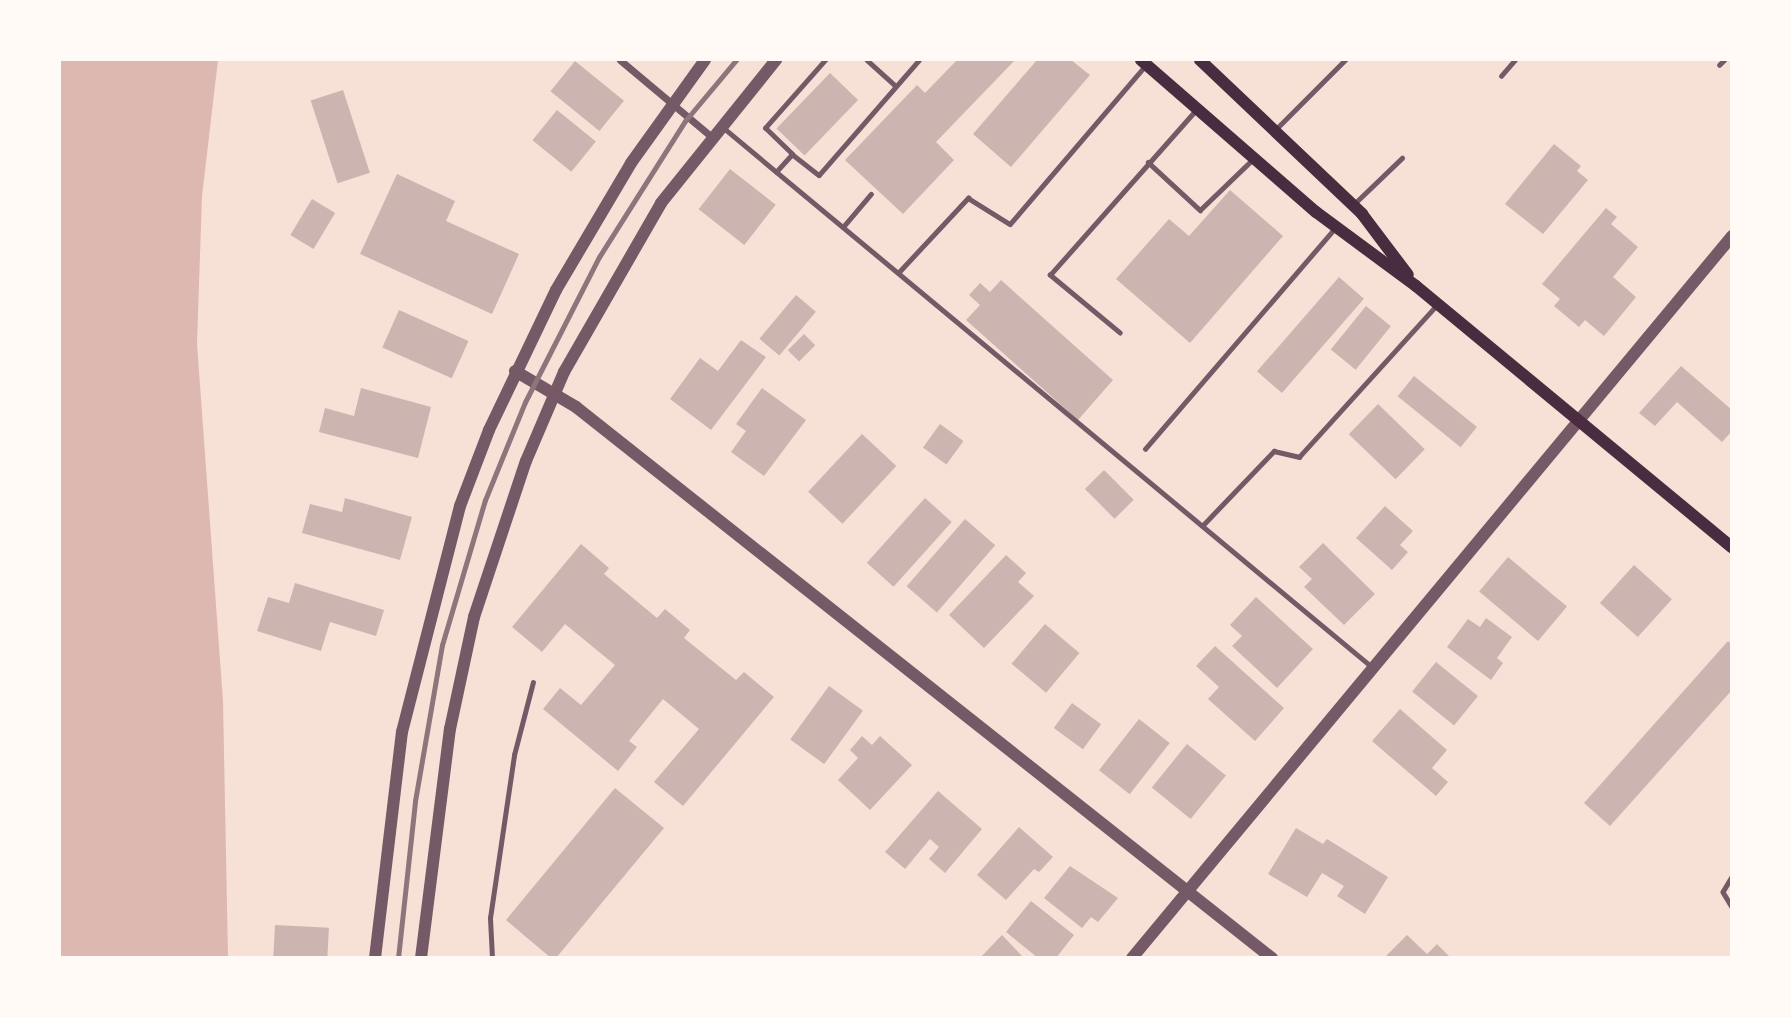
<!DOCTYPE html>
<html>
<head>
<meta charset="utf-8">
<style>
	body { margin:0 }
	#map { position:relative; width:1791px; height:1017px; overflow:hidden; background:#f7e1d7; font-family:Raleway,sans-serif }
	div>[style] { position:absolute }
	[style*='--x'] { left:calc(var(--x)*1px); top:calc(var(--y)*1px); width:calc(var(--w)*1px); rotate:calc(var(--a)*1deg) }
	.water>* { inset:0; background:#dcb8b0 }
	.building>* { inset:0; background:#ccb4b1; transform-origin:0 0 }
	.service>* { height:4.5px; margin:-2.25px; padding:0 2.25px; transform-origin:2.25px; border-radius:2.25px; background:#755966 }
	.minor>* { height:7px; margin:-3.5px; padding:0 3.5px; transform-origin:3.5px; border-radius:3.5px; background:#755966 }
	.tertiary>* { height:12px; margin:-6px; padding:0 6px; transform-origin:6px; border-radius:6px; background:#755966 }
	.secondary>* { height:12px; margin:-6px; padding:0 6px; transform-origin:6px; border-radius:6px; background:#4a2c40 }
	.rail>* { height:5px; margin:-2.5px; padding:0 2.5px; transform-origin:2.5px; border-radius:2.5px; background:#8f747c }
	span { translate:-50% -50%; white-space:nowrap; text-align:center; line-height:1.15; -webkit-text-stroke:7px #fffaf5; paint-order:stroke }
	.frame { position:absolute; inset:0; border:61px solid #fffaf5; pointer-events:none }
</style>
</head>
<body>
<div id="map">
	<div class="water">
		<div style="clip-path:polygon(60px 60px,218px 60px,202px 196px,197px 344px,223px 701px,228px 957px,60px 957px)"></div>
	</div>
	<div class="building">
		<div style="clip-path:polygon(957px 60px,1015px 60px,936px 142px,954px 160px,903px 214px,845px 160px,917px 85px,925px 93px)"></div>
		<div style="clip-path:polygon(1037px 60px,1071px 60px,1090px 75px,1011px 167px,973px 134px)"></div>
		<div style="left:575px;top:61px;width:63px;height:39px;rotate:39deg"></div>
		<div style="left:830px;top:73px;width:39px;height:77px;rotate:44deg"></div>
		<div style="left:343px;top:90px;width:87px;height:34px;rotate:72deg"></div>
		<div style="left:557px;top:110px;width:50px;height:39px;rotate:39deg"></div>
		<div style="clip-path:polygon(1554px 144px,1581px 166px,1577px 171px,1588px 180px,1543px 234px,1505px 204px)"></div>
		<div style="left:730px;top:169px;width:58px;height:51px;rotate:38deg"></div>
		<div style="clip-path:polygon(397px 174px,455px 201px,446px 221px,519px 254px,492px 314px,360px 254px)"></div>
		<div style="clip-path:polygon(1230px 190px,1283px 236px,1190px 343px,1116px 279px,1169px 219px,1189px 236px)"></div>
		<div style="left:312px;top:199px;width:27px;height:42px;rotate:31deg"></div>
		<div style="clip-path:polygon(1606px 208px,1617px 217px,1611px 224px,1638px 247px,1613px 277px,1636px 297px,1604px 336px,1585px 320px,1579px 327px,1554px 306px,1560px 299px,1542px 284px)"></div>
		<div style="left:1339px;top:277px;width:33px;height:125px;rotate:41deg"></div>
		<div style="clip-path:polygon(1001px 280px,1113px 380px,1078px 420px,966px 320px,980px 305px,969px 295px,980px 283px,990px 292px)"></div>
		<div style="left:796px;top:295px;width:26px;height:57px;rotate:40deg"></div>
		<div style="left:1366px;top:306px;width:32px;height:56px;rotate:39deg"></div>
		<div style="left:399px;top:310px;width:76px;height:41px;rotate:24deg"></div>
		<div style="left:804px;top:334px;width:16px;height:23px;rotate:45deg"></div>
		<div style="clip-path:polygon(741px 340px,766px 357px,711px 430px,670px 399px,700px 358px,718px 371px)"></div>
		<div style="clip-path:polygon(1681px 366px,1732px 410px,1732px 431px,1722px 442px,1677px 402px,1655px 426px,1639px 413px)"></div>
		<div style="left:1414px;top:376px;width:81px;height:26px;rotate:39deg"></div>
		<div style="clip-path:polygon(361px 388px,431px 407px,418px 458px,319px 432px,325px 408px,354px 416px)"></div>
		<div style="clip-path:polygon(762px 388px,806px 420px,764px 476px,731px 452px,746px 431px,736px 424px)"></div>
		<div style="left:1378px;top:404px;width:65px;height:42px;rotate:44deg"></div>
		<div style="left:940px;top:424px;width:29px;height:29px;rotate:36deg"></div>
		<div style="left:862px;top:434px;width:47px;height:79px;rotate:43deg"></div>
		<div style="left:1104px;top:470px;width:42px;height:27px;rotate:45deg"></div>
		<div style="clip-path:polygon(345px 498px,412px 517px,400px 560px,302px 533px,310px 504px,342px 512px)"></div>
		<div style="left:925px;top:498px;width:36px;height:87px;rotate:42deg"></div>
		<div style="clip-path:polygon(1385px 506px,1413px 531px,1400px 545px,1408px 552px,1392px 570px,1356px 538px)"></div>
		<div style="left:965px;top:519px;width:40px;height:89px;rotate:41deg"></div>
		<div style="clip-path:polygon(1323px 543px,1375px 594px,1344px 625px,1304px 587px,1312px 579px,1299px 567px)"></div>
		<div style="clip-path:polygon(581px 544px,609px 568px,604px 574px,657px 618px,665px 609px,690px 630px,684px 638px,736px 680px,744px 672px,774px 697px,683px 806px,654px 782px,699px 729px,663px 699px,629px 741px,637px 747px,618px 771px,543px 709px,560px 688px,581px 705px,615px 665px,565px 624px,542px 652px,512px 627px)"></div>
		<div style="clip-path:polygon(1006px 555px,1026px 573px,1018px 582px,1034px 596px,984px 648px,949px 615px)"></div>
		<div style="left:1508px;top:557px;width:77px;height:45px;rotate:40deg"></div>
		<div style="left:1634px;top:565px;width:51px;height:51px;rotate:42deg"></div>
		<div style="clip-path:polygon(295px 583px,384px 610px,376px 636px,330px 622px,321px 651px,257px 631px,268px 597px,289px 603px)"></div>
		<div style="clip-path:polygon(1256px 597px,1313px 649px,1277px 688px,1232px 646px,1242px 636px,1230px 625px)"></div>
		<div style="clip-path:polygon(1486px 618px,1512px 637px,1497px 658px,1503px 663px,1491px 680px,1447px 647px,1468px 619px,1480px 627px)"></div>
		<div style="left:1045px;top:624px;width:45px;height:52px;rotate:40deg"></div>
		<div style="clip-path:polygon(1728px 641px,1732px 645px,1732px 690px,1610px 826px,1584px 803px)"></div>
		<div style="clip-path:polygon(1215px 646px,1284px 708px,1255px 741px,1208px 699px,1219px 687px,1196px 666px)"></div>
		<div style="left:1436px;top:662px;width:54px;height:38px;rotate:39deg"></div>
		<div style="left:829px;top:686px;width:42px;height:66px;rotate:36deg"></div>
		<div style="left:1072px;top:703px;width:36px;height:31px;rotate:36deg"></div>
		<div style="clip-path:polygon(1400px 709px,1447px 750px,1432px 768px,1448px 782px,1436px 796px,1372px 741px)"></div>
		<div style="left:1139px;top:719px;width:39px;height:65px;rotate:38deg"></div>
		<div style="clip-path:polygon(862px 736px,872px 745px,880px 736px,912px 765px,870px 810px,838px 780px,858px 758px,850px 750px)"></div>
		<div style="left:1187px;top:744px;width:50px;height:56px;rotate:39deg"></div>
		<div style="clip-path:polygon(615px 788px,664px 828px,556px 958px,551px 958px,506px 920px)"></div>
		<div style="clip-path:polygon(938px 791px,982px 829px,945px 873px,929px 859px,939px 847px,930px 839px,905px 869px,885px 852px)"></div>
		<div style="clip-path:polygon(1019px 827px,1053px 857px,1039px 872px,1034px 869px,1006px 900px,977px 875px)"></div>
		<div style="clip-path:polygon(1296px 828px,1323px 844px,1327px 839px,1388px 877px,1365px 914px,1337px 896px,1344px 886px,1322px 873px,1307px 897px,1268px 874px)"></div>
		<div style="clip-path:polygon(1070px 866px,1118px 898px,1098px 922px,1091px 917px,1082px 928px,1044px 898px)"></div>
		<div style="clip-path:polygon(1031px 901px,1074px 935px,1056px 958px,1038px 958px,1006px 932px)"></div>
		<div style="left:275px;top:925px;width:54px;height:32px;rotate:3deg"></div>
		<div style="clip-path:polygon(1002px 935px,1024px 958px,980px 958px)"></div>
		<div style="clip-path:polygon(1407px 935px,1427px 954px,1437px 944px,1451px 958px,1384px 958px)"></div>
	</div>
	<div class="service">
		<div style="--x:867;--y:60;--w:39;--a:42"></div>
		<div style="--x:1719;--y:65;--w:7;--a:-45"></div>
		<div style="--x:1501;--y:76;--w:21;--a:-49"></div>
		<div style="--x:725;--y:129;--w:841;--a:39.74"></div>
		<div style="--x:1276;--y:129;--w:98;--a:-45"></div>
		<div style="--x:792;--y:154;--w:37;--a:-136"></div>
		<div style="--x:765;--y:128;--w:91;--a:-48.6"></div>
		<div style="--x:1148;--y:162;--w:71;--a:42.7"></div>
		<div style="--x:1200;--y:210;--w:75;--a:-43.9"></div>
		<div style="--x:776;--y:172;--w:24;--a:-48"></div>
		<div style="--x:792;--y:154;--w:34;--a:38"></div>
		<div style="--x:819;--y:175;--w:152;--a:-49"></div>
		<div style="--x:1355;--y:203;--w:65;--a:-43.8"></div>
		<div style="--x:843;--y:227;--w:43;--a:-49.7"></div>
		<div style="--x:898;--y:273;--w:103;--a:-47"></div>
		<div style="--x:968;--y:198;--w:49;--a:31.8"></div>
		<div style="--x:1010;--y:224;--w:209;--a:-49.5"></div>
		<div style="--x:1120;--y:333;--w:91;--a:-140.4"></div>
		<div style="--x:1050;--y:275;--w:219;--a:-48.5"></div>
		<div style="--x:1145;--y:449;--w:293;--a:-49.3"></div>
		<div style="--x:1202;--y:526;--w:104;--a:-46.2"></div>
		<div style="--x:1274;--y:451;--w:26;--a:13"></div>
		<div style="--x:1299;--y:457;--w:205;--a:-47.8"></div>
		<div style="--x:1732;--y:877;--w:17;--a:121"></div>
		<div style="--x:1723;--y:892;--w:17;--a:59"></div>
		<div style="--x:492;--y:958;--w:40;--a:-92.9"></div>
		<div style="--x:490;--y:918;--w:165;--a:-81.6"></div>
		<div style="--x:514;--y:755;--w:75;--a:-75.4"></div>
	</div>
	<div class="minor">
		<div style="--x:620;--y:60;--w:121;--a:40"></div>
	</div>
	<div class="tertiary">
		<div style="--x:515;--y:371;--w:71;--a:30.5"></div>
		<div style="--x:576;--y:407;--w:888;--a:38.37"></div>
		<div style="--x:375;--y:958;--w:228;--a:-83.2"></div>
		<div style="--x:402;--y:732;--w:233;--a:-75.6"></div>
		<div style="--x:460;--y:506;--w:81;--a:-69.1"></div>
		<div style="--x:489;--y:430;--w:155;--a:-64.4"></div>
		<div style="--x:556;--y:290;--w:147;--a:-59.4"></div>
		<div style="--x:631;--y:163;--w:127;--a:-54.3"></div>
		<div style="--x:421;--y:958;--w:231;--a:-82.8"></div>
		<div style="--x:450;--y:729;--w:115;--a:-77.9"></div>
		<div style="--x:474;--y:617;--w:164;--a:-71.6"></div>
		<div style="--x:526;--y:461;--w:97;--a:-66.9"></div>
		<div style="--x:564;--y:372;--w:195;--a:-60.1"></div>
		<div style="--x:661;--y:203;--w:184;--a:-51.2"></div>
		<div style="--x:1132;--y:958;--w:939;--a:-50.27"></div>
	</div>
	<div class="secondary">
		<div style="--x:1141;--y:60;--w:232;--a:41"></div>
		<div style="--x:1316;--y:212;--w:124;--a:36.5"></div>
		<div style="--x:1416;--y:286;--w:410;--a:39.6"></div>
		<div style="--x:1200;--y:60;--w:224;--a:43.5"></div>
		<div style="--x:1362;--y:214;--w:76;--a:53"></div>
	</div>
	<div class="rail">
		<div style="--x:398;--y:958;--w:158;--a:-83.8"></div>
		<div style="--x:415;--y:801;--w:158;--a:-80.2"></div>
		<div style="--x:442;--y:645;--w:151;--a:-73.5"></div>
		<div style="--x:485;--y:500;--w:106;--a:-67.8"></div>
		<div style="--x:525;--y:402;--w:163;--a:-63"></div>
		<div style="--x:599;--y:257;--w:161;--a:-57.7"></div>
		<div style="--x:685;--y:121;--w:80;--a:-50.1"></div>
	</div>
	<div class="frame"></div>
</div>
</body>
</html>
